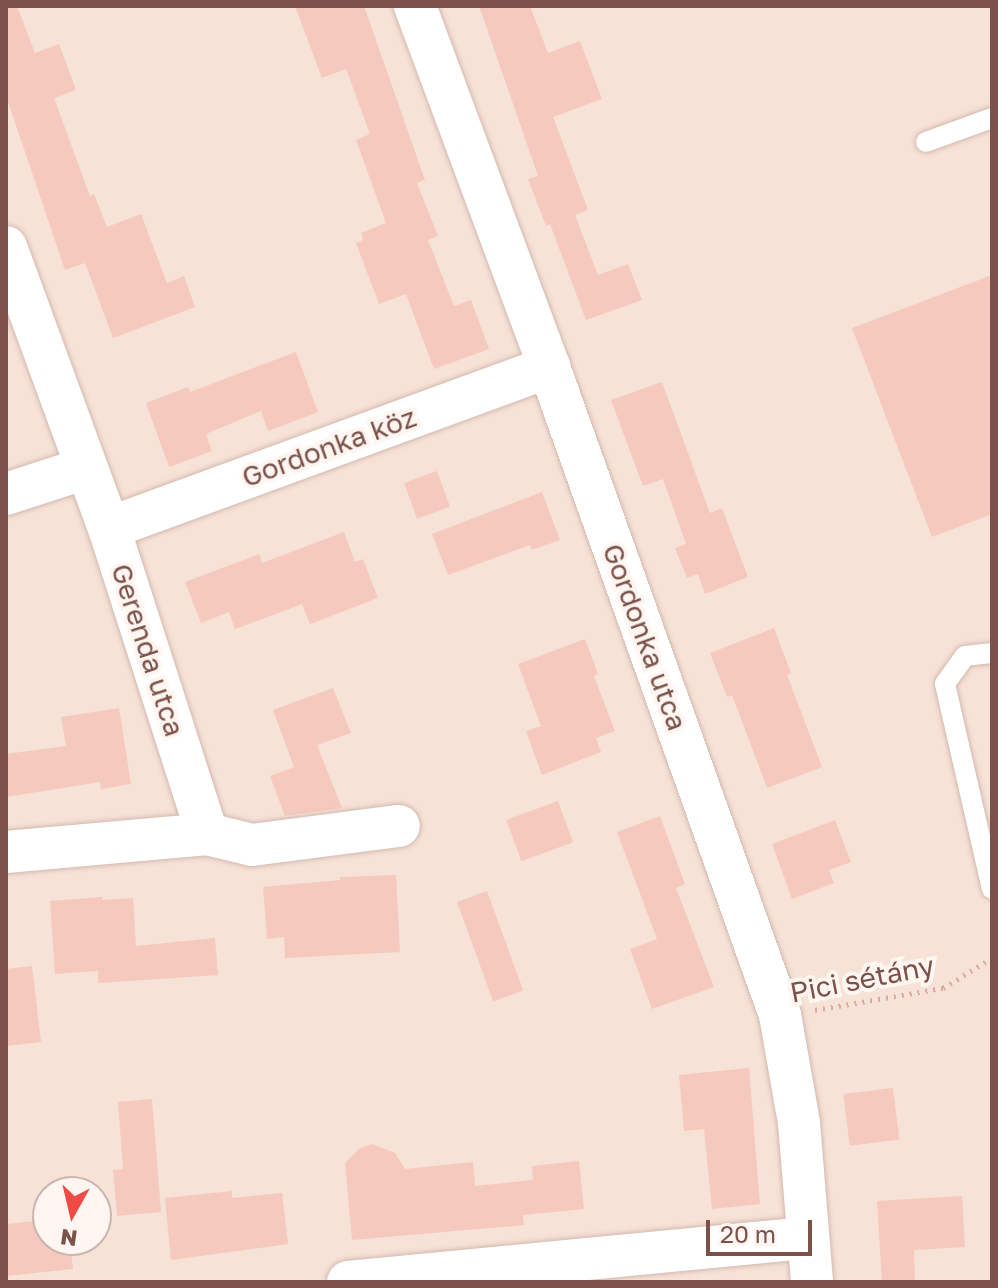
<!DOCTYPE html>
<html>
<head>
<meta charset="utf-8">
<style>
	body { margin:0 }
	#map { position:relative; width:998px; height:1288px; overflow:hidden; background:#fef1e9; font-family:"Golos Text",sans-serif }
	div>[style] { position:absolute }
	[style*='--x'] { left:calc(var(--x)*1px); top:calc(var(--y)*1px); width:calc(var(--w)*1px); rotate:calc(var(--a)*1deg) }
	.residential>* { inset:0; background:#f6e2d6 }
	.building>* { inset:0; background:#f5c9be; transform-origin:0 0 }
	.path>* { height:5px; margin-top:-2.5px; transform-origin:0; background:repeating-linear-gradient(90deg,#dbaba0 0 2px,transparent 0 8px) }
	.roads { filter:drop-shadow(0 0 2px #d4b8b0) drop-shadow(0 0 2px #d4b8b0) }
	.service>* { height:20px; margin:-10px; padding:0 10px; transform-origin:10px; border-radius:10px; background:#fff }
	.minor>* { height:42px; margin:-21px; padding:0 21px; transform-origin:21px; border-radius:21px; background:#fff }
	span { translate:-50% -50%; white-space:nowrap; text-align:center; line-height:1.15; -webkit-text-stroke:8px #fff6f1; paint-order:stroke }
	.street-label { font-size:28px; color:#7b514a }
	.frame { position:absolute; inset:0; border:8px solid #7b514a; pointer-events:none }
	.north { position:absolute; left:32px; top:1176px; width:80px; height:80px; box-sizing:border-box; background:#fff6f1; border:2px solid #cab4ae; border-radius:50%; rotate:188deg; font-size:22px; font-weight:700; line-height:32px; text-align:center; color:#7b514a }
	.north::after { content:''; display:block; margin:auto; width:28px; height:36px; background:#ef4a46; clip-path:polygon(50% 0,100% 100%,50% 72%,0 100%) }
	.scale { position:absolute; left:706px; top:1220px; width:106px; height:36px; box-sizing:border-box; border:4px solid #7b514a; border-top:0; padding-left:10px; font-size:24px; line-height:28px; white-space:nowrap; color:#7b514a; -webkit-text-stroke:6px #fff6f1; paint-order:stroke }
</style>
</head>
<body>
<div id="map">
	<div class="residential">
		<div style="clip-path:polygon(evenodd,6px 6px,992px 6px,992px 1282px,6px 1282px,6px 6px,48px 1192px,96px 1192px,96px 1240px,48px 1240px,48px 1192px)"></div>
	</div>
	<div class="building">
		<div style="clip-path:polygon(6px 6px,17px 6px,35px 53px,59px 44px,76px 90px,54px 98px,90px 196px,94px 194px,107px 227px,141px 214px,167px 283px,184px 276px,195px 307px,113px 338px,85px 263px,65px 270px,6px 96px)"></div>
		<div style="clip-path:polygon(295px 6px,364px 6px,425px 180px,417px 183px,438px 236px,428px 240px,454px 306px,471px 300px,489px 349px,434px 369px,406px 294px,379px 304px,356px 243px,363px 240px,361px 233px,386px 223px,356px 140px,370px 134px,346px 69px,322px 78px)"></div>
		<div style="clip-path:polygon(479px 6px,530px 6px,548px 53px,580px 41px,602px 99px,553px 117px,588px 210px,575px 215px,598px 275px,628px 264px,642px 300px,586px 320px,550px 224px,546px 226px,528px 179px,538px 176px)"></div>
		<div style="clip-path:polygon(992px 275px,992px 514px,932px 537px,852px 328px)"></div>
		<div style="clip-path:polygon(296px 352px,318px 412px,268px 431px,261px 411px,206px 434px,212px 451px,169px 467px,146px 403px,188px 387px,190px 392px)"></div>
		<div style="clip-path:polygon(662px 382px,710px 513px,722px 508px,748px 577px,705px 594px,698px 574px,687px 578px,675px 548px,686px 544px,663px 479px,643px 486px,611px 400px)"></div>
		<div style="left:437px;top:471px;width:38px;height:35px;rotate:70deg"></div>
		<div style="clip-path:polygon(542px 492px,560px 540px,532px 550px,530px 545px,448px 575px,432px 534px)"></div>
		<div style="clip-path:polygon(344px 532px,355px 562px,363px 559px,378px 598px,310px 624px,302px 604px,235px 629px,229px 612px,201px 623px,185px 582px,259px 554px,262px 563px)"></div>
		<div style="clip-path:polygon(774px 628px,791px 673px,787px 675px,822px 767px,767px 788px,732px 695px,727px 697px,710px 653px)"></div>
		<div style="clip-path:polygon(585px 639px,598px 674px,594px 676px,615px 731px,596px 738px,601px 752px,542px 775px,526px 731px,541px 726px,518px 664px)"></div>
		<div style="clip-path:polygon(333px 688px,351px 733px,317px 745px,342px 808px,285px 816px,270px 776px,294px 767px,273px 710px)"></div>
		<div style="clip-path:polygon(119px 708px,131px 784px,101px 789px,100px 782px,6px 797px,6px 754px,66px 746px,61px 717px)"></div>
		<div style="left:558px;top:801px;width:44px;height:55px;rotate:70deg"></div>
		<div style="clip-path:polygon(660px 816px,685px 884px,676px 888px,714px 987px,652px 1009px,630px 949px,657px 939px,617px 832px)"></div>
		<div style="clip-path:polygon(835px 820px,851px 862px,829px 870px,834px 883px,792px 899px,772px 844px)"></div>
		<div style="clip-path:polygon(396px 875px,400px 952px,285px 958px,284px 937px,267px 939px,263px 887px,340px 880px,340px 877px)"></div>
		<div style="left:487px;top:891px;width:106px;height:32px;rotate:70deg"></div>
		<div style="clip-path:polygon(102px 897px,103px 900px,133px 898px,136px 946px,215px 938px,218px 975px,98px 983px,98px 971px,55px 974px,50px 901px)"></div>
		<div style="clip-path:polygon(32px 966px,41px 1042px,6px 1046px,6px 969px)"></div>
		<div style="clip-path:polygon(749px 1068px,760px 1204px,712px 1209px,704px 1129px,684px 1131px,679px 1075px)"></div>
		<div style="left:893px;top:1088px;width:52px;height:50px;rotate:83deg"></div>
		<div style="clip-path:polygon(152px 1099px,161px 1212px,117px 1216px,113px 1170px,123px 1169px,118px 1102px)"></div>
		<div style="clip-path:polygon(372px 1144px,395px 1153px,405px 1169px,473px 1162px,475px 1186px,533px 1180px,532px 1166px,579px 1161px,584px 1209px,523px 1215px,524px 1225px,352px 1240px,345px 1163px,360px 1148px)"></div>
		<div style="clip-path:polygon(232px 1191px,232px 1198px,282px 1193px,288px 1244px,171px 1260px,165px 1198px)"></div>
		<div style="clip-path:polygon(962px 1196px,965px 1247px,914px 1250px,915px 1282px,882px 1282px,877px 1201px)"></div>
		<div style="clip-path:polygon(48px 1220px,48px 1240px,70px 1240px,73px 1269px,6px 1276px,6px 1224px)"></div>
	</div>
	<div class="path">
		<div style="--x:815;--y:1010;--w:130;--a:-9.8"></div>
		<div style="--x:943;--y:988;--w:57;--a:-31.5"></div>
	</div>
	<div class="roads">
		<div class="service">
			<div style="--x:926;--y:142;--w:70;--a:-20"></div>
			<div style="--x:992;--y:653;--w:27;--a:174"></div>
			<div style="--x:965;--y:656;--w:34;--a:126"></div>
			<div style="--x:945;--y:684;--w:210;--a:77.1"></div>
		</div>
		<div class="minor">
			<div style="--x:415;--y:6;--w:385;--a:69.6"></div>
			<div style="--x:549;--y:367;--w:688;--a:70.38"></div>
			<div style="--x:780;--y:1015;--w:110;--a:80"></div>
			<div style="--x:799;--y:1123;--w:160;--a:85.3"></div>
			<div style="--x:6;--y:247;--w:299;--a:69.9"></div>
			<div style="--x:109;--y:528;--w:321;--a:72.2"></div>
			<div style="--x:6;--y:494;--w:84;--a:-18"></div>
			<div style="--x:109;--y:528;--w:469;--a:-20.1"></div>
			<div style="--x:6;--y:852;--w:202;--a:-5.1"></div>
			<div style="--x:207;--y:834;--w:46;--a:13.7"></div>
			<div style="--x:252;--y:845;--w:148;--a:-7.4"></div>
			<div style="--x:348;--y:1282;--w:461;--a:-5.5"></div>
		</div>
	</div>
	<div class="street-label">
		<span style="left:329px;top:447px;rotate:-20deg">Gordonka köz</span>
		<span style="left:645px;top:637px;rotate:70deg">Gordonka utca</span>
		<span style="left:148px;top:650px;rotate:72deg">Gerenda utca</span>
		<span style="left:862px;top:979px;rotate:-11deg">Pici sétány</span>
	</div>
	<div class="frame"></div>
	<div class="north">N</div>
	<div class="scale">20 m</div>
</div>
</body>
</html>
